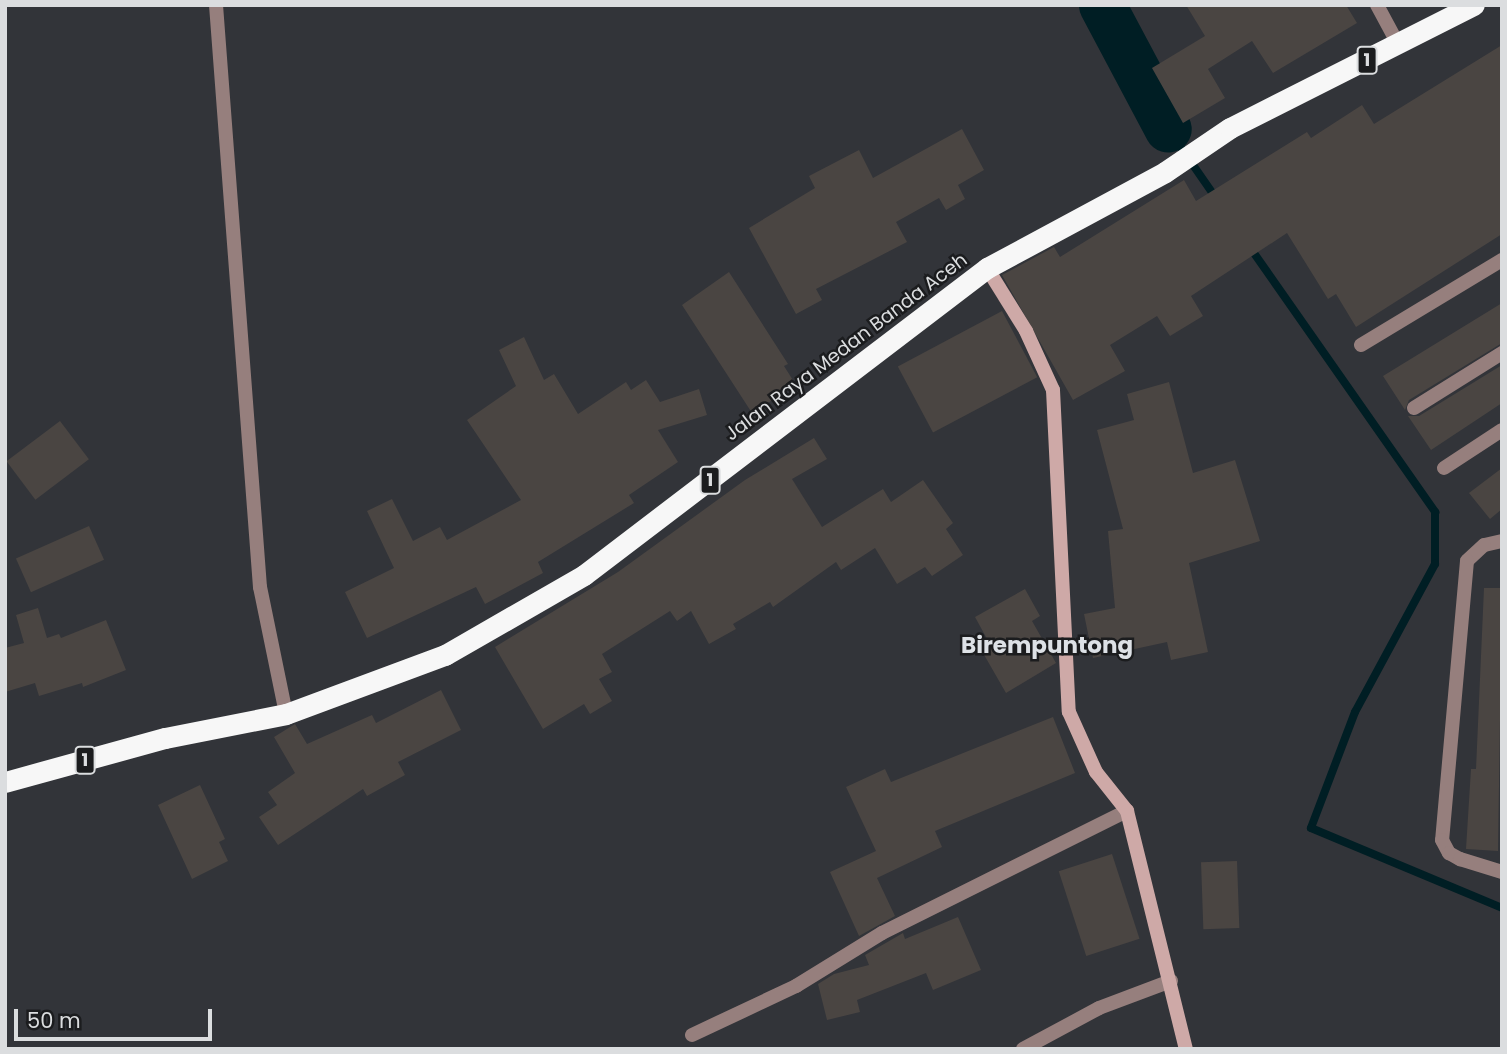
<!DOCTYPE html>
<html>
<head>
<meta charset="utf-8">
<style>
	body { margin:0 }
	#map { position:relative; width:1507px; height:1054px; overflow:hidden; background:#323439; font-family:Poppins,sans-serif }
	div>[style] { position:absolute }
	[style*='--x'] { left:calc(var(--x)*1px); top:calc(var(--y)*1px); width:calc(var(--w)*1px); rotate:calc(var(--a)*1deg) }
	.stream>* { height:8px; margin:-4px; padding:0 4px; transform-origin:4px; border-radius:4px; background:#001e24 }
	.river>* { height:47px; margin:-23.5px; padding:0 23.5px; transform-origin:23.5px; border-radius:23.5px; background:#001e24 }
	.building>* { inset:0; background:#4a4542; transform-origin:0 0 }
	.lane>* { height:14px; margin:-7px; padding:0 7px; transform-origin:7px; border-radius:7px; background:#967f7d }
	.street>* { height:14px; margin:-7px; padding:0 7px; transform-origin:7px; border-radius:7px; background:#967f7d }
	.secondary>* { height:14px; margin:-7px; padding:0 7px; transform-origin:7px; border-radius:7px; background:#cea9a7 }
	.highway>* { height:21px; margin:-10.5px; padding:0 10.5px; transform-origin:10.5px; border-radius:10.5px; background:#f7f7f7 }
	span { translate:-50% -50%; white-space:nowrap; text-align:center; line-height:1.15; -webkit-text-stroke:5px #1b1c1e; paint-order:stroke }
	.shield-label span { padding:2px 5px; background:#1b1c1e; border:2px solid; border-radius:5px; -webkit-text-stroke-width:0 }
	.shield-label { font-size:18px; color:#dbdddf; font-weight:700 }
	.street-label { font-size:19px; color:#dbdddf }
	.quarter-label { font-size:23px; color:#dde1e6; font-weight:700 }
	.frame { position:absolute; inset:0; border:7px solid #dbdddf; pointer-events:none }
	.scale { position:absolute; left:14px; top:1009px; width:198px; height:32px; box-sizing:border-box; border:4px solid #dbdddf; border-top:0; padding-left:9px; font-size:21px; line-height:24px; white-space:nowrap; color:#dbdddf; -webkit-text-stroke:5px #1b1c1e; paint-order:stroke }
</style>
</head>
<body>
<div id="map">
	<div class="stream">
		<div style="--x:1168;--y:129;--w:84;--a:55.2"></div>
		<div style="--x:1249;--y:246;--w:325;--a:55"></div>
		<div style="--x:1435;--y:512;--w:52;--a:90"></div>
		<div style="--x:1435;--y:564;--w:168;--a:118.4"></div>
		<div style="--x:1355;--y:712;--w:124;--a:110.8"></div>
		<div style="--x:1311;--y:828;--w:207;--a:22.7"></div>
	</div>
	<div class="river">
		<div style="--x:1102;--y:5;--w:140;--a:62"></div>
	</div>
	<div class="building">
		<div style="clip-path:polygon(1186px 5px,1346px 5px,1357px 23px,1273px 73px,1252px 41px,1208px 69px,1225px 98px,1183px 123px,1152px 68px,1205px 36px)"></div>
		<div style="clip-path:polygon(1502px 45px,1502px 234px,1356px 327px,1336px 294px,1328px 299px,1287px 233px,1191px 296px,1203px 316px,1170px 336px,1157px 316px,1110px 345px,1125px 371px,1073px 400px,1002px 275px,1054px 247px,1060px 257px,1184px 180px,1196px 201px,1307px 132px,1311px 138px,1362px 105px,1374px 124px)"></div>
		<div style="clip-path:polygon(962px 129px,984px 170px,958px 185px,965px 199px,946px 210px,939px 198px,896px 222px,907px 242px,816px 289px,822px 300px,796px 314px,749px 228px,815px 188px,809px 176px,859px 150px,873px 178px)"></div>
		<div style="clip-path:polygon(729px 272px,788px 364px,784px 366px,796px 385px,752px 413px,682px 305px)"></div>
		<div style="clip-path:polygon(1502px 303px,1502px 343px,1409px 400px,1405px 410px,1383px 376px)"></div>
		<div style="left:1002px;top:311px;width:75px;height:118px;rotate:62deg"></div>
		<div style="clip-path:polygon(524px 337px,544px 380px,554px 374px,578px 414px,626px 382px,631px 390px,646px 380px,660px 402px,699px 389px,707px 415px,658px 430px,678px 462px,629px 495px,634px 503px,538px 562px,543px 573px,485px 604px,476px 587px,367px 638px,345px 592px,394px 568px,367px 511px,392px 499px,413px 541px,440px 527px,447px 540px,521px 500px,467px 420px,516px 386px,499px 350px)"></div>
		<div style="clip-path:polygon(1502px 365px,1502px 403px,1431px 450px,1408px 416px,1419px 416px)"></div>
		<div style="clip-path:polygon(1169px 382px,1193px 473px,1235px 460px,1260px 541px,1189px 563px,1208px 652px,1171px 660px,1167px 642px,1093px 658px,1084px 614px,1115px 608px,1108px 531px,1123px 529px,1097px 430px,1134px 420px,1127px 394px)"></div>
		<div style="left:60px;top:421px;width:48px;height:67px;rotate:53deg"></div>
		<div style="clip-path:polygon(814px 438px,827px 459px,792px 479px,822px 527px,883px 489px,891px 502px,923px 480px,953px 523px,946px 529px,963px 555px,932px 576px,925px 567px,897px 584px,875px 548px,841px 570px,836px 562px,773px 607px,770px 602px,733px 624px,736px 629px,709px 644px,691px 611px,677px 621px,670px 611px,602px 654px,612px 672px,599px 679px,612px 701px,590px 714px,584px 704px,543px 729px,495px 647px,618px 572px,745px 480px)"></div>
		<div style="clip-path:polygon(1502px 468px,1502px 509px,1490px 519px,1469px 493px)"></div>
		<div style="left:89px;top:526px;width:37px;height:80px;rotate:66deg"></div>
		<div style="clip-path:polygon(1484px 588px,1502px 588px,1498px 851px,1466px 849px,1471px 769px,1476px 769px)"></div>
		<div style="clip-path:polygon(1025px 589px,1040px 616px,1032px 621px,1056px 663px,1006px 693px,983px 653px,992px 648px,975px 617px)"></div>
		<div style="clip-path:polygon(38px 608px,47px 638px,59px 634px,61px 638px,106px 620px,126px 670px,83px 687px,82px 683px,39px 696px,35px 683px,5px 692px,5px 648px,24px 643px,16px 615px)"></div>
		<div style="clip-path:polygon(441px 690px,461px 730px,398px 762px,405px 775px,367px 796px,363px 789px,278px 845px,259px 817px,277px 805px,268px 792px,295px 773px,274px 737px,295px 724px,307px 744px,372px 715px,376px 723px)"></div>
		<div style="clip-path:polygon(1053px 717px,1075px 773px,935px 831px,942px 847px,877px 878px,895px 916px,859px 936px,830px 872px,876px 851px,846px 787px,885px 769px,891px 782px)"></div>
		<div style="clip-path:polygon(200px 785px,225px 839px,219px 842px,228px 861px,192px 879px,158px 805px)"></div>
		<div style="left:1112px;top:854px;width:89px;height:56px;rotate:72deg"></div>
		<div style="left:1237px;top:861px;width:67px;height:36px;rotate:88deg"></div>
		<div style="clip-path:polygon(958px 917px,981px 970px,933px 990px,926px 973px,857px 1000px,860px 1012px,827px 1020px,818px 984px,834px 974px,869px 965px,865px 955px,903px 933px,905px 939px)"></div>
	</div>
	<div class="lane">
		<div style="--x:216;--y:5;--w:584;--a:85.68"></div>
		<div style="--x:260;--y:587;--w:130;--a:78.4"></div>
	</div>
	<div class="street">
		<div style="--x:1377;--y:5;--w:44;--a:61.7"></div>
		<div style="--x:1361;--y:345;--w:165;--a:-31.1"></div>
		<div style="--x:1414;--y:408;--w:104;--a:-32"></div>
		<div style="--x:1444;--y:468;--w:69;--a:-33.2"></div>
		<div style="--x:1502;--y:541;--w:18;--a:167"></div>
		<div style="--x:1484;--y:545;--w:23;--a:137"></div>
		<div style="--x:1467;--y:561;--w:280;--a:95.1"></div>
		<div style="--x:1442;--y:840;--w:15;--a:62"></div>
		<div style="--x:1449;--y:853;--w:13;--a:29"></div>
		<div style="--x:1460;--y:859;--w:44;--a:17.2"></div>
		<div style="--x:692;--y:1035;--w:115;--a:-25.2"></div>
		<div style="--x:796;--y:986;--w:101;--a:-31.6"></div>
		<div style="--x:882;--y:933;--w:274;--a:-26.5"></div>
		<div style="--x:1023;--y:1049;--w:86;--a:-28.3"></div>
		<div style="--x:1099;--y:1008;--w:77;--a:-20.6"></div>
	</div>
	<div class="secondary">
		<div style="--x:987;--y:268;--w:74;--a:58.2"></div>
		<div style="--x:1026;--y:331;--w:65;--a:65.4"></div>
		<div style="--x:1053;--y:390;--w:322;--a:87.2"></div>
		<div style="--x:1069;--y:712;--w:66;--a:65.8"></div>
		<div style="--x:1096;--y:772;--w:50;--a:51.5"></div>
		<div style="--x:1127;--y:811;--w:245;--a:76.1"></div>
	</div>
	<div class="highway">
		<div style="--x:5;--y:782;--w:166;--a:-15.4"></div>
		<div style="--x:165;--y:738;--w:123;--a:-11.2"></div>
		<div style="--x:286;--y:714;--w:170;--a:-20.4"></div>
		<div style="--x:445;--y:655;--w:160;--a:-29.9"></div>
		<div style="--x:584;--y:575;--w:507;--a:-37.3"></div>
		<div style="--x:987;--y:268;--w:202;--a:-28.3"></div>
		<div style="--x:1165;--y:172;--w:78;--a:-34.1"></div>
		<div style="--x:1230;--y:128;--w:273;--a:-26.8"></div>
	</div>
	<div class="shield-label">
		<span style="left:1367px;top:60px">1</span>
		<span style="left:710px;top:480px">1</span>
		<span style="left:85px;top:760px">1</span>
	</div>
	<div class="street-label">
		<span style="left:846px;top:347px;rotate:-37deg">Jalan Raya Medan Banda Aceh</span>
	</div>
	<div class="quarter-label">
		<span style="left:1047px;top:645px">Birempuntong</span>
	</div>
	<div class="frame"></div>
	<div class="scale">50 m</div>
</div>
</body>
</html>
